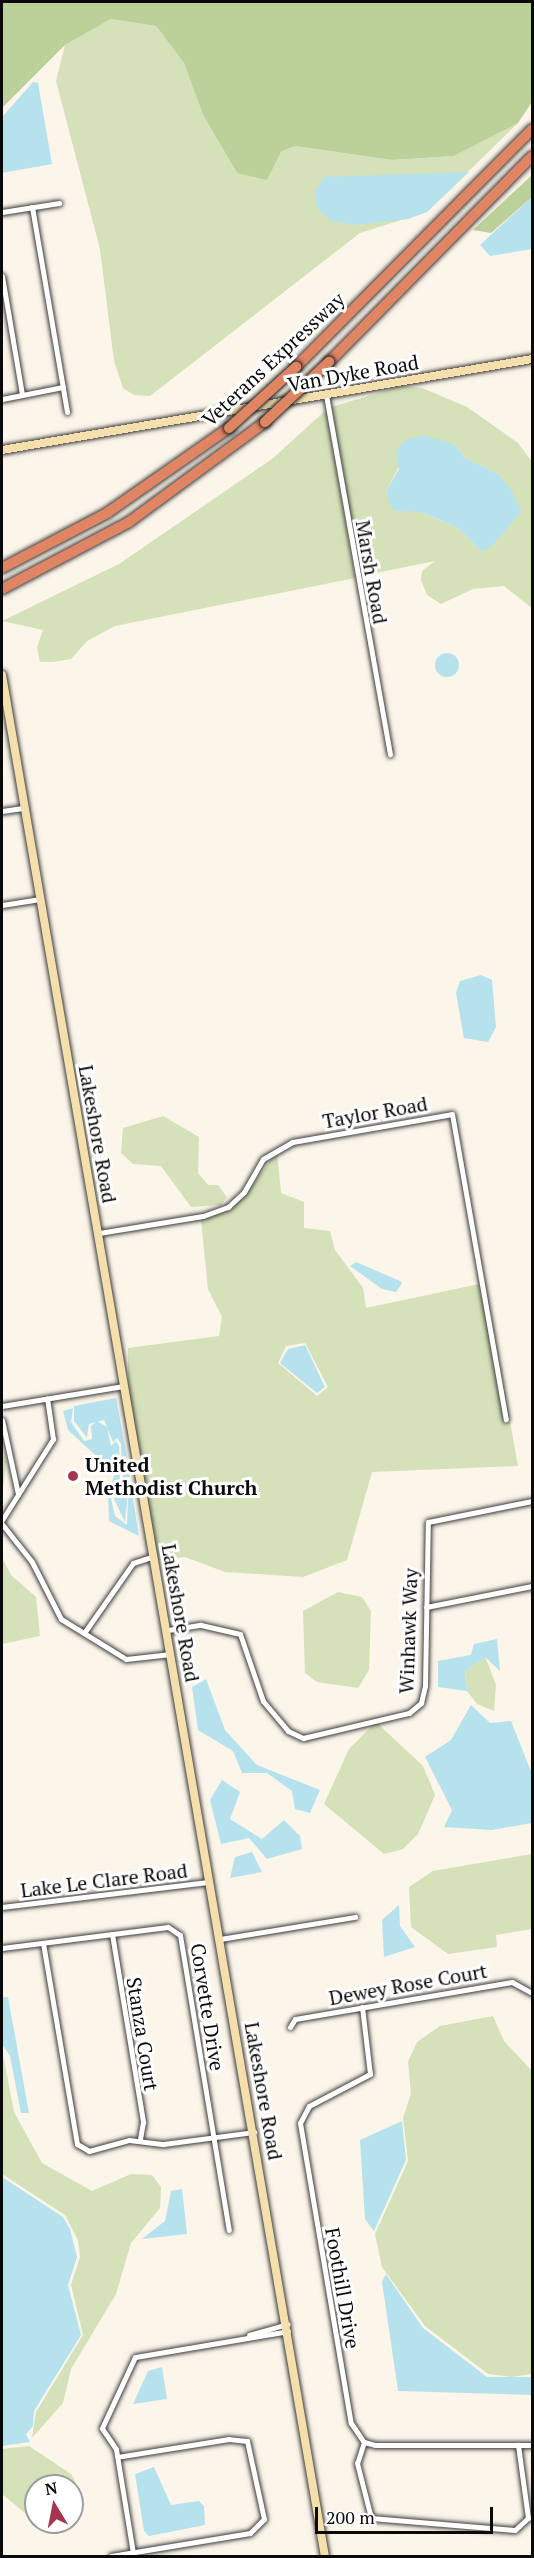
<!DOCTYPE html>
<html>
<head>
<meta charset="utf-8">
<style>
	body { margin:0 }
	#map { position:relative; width:534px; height:2558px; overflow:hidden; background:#fcf5ea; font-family:"PT Serif",serif }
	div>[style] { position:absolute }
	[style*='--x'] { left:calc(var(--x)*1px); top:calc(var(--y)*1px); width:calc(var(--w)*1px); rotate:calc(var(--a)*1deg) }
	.green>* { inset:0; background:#d5e1b9 }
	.forest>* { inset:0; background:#bcd09a }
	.water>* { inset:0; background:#b5e2ed }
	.round { border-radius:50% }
	.roads { filter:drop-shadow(0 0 2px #3d3d3d) drop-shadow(0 0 2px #3d3d3d) }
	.street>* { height:5px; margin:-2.5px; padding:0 2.5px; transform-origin:2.5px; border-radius:2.5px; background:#fff }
	.secondary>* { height:8px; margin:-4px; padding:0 4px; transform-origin:4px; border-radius:4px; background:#f4dfad }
	.highway>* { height:10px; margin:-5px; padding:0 5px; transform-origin:5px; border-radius:5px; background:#e08563 }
	.bridges { filter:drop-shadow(0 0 2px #1b1b1b) drop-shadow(0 0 2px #1b1b1b) }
	.highway-bridge>* { height:10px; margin:-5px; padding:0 5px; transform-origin:5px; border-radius:5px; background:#e08563 }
	.dots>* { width:16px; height:16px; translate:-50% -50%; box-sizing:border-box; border:3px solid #fff; border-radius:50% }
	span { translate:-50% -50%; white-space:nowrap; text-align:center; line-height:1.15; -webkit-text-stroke:6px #fff; paint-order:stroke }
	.street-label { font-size:20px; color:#0a0a0a }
	.poi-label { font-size:20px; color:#0a0a0a; font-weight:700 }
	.left { translate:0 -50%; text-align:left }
	.frame { position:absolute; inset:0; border:3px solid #0a0a0a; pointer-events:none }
	.north { position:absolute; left:24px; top:2474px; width:60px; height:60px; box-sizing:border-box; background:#fff; border:2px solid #9d9d9d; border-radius:50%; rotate:350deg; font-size:16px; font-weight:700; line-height:24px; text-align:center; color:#0a0a0a }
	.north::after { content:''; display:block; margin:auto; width:21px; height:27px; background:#a63650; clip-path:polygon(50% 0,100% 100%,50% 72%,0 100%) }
	.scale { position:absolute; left:315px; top:2507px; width:178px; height:27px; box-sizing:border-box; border:3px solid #0a0a0a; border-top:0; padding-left:8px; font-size:18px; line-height:21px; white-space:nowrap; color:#0a0a0a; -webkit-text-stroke:4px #fff; paint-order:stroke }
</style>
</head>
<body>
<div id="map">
	<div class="green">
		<div style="clip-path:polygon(111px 19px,156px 26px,184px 63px,203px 115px,237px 173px,295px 146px,392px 160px,454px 156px,518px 123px,427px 212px,360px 233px,150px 396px,134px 395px,123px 388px,114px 361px,100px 249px,56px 81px,65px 45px)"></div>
		<div style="clip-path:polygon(evenodd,400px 386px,422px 388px,467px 407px,518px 443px,532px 462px,532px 608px,504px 586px,473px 589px,441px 604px,427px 595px,421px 580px,422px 571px,435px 561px,361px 576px,332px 407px,400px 386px,455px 445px,465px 458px,498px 474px,521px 512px,481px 551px,458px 528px,424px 513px,392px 509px,386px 491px,401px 463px,455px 445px)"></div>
		<div style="clip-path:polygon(326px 410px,355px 578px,115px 626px,87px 641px,71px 659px,53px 662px,40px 662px,37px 647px,43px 630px,2px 621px,119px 564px,272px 459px)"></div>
		<div style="clip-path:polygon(163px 1116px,199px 1137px,198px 1173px,208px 1185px,218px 1185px,227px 1197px,221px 1205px,191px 1207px,161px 1166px,133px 1164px,121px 1153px,123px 1128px)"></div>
		<div style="clip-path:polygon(evenodd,277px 1151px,281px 1193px,304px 1202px,304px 1228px,330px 1231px,335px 1250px,363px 1288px,366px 1308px,479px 1284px,481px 1297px,487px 1296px,485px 1283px,518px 1466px,372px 1472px,347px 1560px,303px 1577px,225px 1572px,185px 1557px,158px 1560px,128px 1387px,128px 1348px,219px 1336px,222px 1317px,208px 1289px,201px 1220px,230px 1210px,246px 1195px,277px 1151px,305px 1343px,328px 1387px,317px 1396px,278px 1363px,286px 1346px,305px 1343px)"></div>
		<div style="clip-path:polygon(2px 1445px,6px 1462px,2px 1498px,2px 1444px)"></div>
		<div style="clip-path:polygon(2px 1557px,11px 1575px,36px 1597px,40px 1636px,2px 1644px)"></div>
		<div style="clip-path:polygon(338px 1592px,362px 1597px,371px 1611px,369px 1670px,358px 1688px,317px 1682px,305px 1673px,303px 1611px)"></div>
		<div style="clip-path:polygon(485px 1656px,496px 1685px,494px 1711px,477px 1704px,467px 1691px,465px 1671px)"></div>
		<div style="clip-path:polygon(376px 1722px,423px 1766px,435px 1795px,418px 1834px,403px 1849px,384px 1854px,324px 1804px,349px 1749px)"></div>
		<div style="clip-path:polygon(532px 1854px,532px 1929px,496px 1935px,497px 1947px,448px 1954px,411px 1927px,409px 1887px,433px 1871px)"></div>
		<div style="clip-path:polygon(493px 2016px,504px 2041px,532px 2071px,532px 2374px,512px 2377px,488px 2374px,425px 2326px,382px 2267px,375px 2234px,408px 2161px,403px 2118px,411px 2094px,408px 2062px,417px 2042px,440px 2026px)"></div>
		<div style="clip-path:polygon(2px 2049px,14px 2112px,42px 2163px,92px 2191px,131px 2174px,152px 2175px,161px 2187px,160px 2208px,131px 2243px,116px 2294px,71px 2369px,63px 2403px,32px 2438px,36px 2412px,83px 2335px,71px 2285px,80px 2257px,78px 2240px,65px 2215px,2px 2174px)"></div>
		<div style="clip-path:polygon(29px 2446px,71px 2474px,76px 2483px,72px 2500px,72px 2486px,36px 2486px,36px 2522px,2px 2494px,2px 2449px)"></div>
	</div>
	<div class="forest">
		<div style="clip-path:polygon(2px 2px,532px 2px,532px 102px,518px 123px,454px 156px,392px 160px,295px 146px,281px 152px,267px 180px,237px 173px,203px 115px,184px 63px,156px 26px,111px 19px,65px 45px,2px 108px)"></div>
		<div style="clip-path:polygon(532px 175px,532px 197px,491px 233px,473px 230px)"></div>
	</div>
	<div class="water">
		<div style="clip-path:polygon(33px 82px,38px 83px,52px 164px,2px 173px,2px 117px)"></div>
		<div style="clip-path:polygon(469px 172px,427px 212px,408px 219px,355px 225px,331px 221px,317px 208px,315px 192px,324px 177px)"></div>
		<div style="clip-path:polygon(532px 197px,532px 249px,490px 256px,480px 245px)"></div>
		<div style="clip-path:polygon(424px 435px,455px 445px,465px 458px,498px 474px,512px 491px,521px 512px,492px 546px,481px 551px,458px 528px,424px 513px,392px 510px,386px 491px,399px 469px,396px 452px,404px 441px)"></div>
		<div class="round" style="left:435px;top:653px;width:24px;height:24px"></div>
		<div style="clip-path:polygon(481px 975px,492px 980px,496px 1027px,488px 1042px,464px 1038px,456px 993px,460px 981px)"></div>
		<div style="clip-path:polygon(356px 1262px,400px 1281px,402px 1283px,396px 1292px,382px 1289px,350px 1266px)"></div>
		<div style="clip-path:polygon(305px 1345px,325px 1387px,317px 1393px,280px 1363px,288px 1349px)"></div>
		<div style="clip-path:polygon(116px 1398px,130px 1473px,125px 1522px,114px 1499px,123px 1481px,121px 1444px,117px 1438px,113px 1442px,104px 1420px,89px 1424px,87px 1438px,74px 1421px,74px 1406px)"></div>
		<div style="clip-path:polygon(73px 1408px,71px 1422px,84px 1441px,92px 1439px,91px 1426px,97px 1421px,107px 1427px,111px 1446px,116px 1441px,119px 1446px,120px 1480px,111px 1499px,115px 1516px,127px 1525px,129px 1475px,139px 1536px,109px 1521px,108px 1494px,115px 1473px,68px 1430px,63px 1411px)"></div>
		<div style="clip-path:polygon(497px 1639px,500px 1671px,485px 1657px,465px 1671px,467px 1691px,438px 1687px,438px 1661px,471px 1655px,474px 1644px)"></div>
		<div style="clip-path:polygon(206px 1679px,225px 1730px,257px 1765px,320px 1790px,310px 1813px,295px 1809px,292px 1791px,267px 1773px,242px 1773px,233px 1751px,198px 1730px,192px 1687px)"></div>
		<div style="clip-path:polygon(471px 1705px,490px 1723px,511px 1721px,532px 1774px,532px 1823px,492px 1830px,444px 1827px,452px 1810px,425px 1757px,451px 1740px)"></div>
		<div style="clip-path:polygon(222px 1780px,240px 1792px,230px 1819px,262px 1839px,284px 1820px,300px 1836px,302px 1849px,267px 1859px,249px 1838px,221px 1844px,210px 1800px)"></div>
		<div style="clip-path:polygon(252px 1852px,262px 1872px,230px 1878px,235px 1857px)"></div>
		<div style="clip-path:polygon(399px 1905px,400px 1926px,415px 1947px,384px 1957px,382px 1920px)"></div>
		<div style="clip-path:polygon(2px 1997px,8px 1997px,29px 2113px,21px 2113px,10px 2056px,2px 2044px)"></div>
		<div style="clip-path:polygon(402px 2121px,406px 2160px,374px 2231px,365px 2219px,360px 2140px)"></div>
		<div style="clip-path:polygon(2px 2177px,63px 2217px,70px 2229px,77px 2257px,68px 2285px,81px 2335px,34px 2411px,33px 2426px,26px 2434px,30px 2442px,2px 2446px)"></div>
		<div style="clip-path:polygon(182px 2189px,187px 2234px,142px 2239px,165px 2221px,171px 2191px)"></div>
		<div style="clip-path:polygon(386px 2274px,423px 2328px,487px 2377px,532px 2377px,532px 2395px,398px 2391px,382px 2282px)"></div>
		<div style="clip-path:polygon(162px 2367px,167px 2399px,133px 2404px,148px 2371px)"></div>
		<div style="clip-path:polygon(154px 2467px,171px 2505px,199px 2501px,204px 2506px,205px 2525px,149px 2536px,144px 2531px,135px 2474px)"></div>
	</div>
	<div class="roads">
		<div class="street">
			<div style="--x:32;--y:207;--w:208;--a:80.3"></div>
			<div style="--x:2;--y:212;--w:58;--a:-9"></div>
			<div style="--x:2;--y:276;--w:120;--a:80.4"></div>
			<div style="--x:326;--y:395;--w:365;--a:79.9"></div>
			<div style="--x:2;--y:399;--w:62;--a:-11.1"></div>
			<div style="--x:2;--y:811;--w:21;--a:-8"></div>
			<div style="--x:2;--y:905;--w:37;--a:-9"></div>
			<div style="--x:99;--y:1233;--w:105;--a:-9.3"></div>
			<div style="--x:203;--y:1216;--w:27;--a:-20"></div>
			<div style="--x:228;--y:1207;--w:22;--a:-43"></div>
			<div style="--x:244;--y:1192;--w:38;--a:-60"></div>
			<div style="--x:263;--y:1159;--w:34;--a:-30"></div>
			<div style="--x:292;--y:1142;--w:162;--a:-9.9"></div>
			<div style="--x:452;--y:1114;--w:310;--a:80"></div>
			<div style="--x:2;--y:1406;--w:123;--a:-9.4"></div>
			<div style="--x:2;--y:1420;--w:76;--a:77.8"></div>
			<div style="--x:2;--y:1520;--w:96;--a:-57.8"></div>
			<div style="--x:53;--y:1439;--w:41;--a:-98.3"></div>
			<div style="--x:2;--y:1524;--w:48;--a:51.7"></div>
			<div style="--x:32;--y:1562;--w:64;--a:63"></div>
			<div style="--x:61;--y:1619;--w:76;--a:31.6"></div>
			<div style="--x:126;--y:1659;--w:45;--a:-6.3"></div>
			<div style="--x:426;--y:1607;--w:108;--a:-11.2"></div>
			<div style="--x:168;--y:1630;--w:33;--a:-9"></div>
			<div style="--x:201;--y:1625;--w:40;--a:13"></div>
			<div style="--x:240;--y:1634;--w:71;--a:71.1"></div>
			<div style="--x:263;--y:1701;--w:39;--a:50"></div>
			<div style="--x:288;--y:1731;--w:17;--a:25"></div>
			<div style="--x:303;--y:1738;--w:109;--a:-13.3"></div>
			<div style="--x:409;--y:1713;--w:16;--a:-40"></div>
			<div style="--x:421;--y:1703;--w:17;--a:-77"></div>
			<div style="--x:425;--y:1686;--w:164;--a:-89"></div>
			<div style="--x:428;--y:1522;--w:106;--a:-11.4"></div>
			<div style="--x:84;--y:1633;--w:85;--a:-55"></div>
			<div style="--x:133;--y:1563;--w:22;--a:-18"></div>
			<div style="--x:2;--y:1907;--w:209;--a:-6.9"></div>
			<div style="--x:112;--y:1934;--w:191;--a:80.6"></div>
			<div style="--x:143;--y:2122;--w:17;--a:100"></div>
			<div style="--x:220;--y:1939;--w:137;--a:-9.3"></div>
			<div style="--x:43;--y:1943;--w:204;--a:80.4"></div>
			<div style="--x:77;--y:2144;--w:14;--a:30"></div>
			<div style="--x:89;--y:2151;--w:41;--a:-15.4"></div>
			<div style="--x:129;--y:2140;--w:35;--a:7"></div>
			<div style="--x:164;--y:2144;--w:91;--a:-7.6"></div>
			<div style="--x:2;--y:1948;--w:167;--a:-7.2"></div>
			<div style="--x:168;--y:1927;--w:14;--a:34"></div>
			<div style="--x:180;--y:1935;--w:299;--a:80.6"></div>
			<div style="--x:362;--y:2007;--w:67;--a:83.2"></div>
			<div style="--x:370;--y:2074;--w:69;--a:152.3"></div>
			<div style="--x:309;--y:2106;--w:19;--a:118"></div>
			<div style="--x:300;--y:2123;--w:304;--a:80.4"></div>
			<div style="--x:351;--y:2423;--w:23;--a:56"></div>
			<div style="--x:364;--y:2442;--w:11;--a:15"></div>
			<div style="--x:375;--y:2445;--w:157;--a:0"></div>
			<div style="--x:290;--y:2027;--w:9;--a:-58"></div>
			<div style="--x:295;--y:2019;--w:220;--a:-9.7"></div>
			<div style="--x:512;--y:1982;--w:23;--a:29"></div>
			<div style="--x:249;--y:2335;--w:40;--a:-16"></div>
			<div style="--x:364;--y:2442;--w:22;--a:108"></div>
			<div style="--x:357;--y:2463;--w:57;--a:75.7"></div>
			<div style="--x:371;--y:2518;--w:144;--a:4.8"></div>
			<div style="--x:515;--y:2530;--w:18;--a:-43"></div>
			<div style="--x:528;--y:2518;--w:74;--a:-97.8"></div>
			<div style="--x:133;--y:2553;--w:105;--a:-99.3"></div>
			<div style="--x:116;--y:2449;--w:25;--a:-124"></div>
			<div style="--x:102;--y:2428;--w:78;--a:-65.1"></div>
			<div style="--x:135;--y:2357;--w:155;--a:-9.6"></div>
			<div style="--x:111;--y:2556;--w:141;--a:-9.4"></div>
			<div style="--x:250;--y:2533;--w:20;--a:-45"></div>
			<div style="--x:264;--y:2519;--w:80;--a:-102.3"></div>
			<div style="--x:247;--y:2441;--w:18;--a:-174"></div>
			<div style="--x:229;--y:2439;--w:113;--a:170.9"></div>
		</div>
		<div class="secondary">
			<div style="--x:2;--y:450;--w:538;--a:-9.74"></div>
			<div style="--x:2;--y:675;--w:1909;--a:80.26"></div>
		</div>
		<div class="highway">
			<div style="--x:329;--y:362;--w:289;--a:-45.4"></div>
			<div style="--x:296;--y:367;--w:335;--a:-45.2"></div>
			<div style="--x:2;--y:568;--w:119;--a:-27.6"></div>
			<div style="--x:107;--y:513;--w:149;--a:-34.9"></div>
			<div style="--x:2;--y:589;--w:144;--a:-27.8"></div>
			<div style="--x:129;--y:522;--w:169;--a:-36.3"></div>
		</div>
	</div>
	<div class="bridges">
		<div class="highway-bridge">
			<div style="--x:265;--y:422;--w:88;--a:-43.2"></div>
			<div style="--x:229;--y:428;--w:91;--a:-42.3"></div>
		</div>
	</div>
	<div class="dots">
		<div style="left:73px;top:1476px;background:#a63650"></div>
	</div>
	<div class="street-label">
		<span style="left:273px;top:359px;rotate:-43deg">Veterans Expressway</span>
		<span style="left:353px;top:373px;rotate:-10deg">Van Dyke Road</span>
		<span style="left:372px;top:572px;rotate:80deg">Marsh Road</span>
		<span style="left:375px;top:1112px;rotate:-10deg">Taylor Road</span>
		<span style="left:98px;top:1134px;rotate:80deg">Lakeshore Road</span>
		<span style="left:181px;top:1613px;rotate:80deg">Lakeshore Road</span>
		<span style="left:408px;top:1631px;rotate:-88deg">Winhawk Way</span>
		<span style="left:104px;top:1880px;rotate:-7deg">Lake Le Clare Road</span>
		<span style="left:408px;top:1984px;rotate:-10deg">Dewey Rose Court</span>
		<span style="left:208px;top:2007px;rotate:81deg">Corvette Drive</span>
		<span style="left:143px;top:2034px;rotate:81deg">Stanza Court</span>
		<span style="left:264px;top:2091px;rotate:80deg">Lakeshore Road</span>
		<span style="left:343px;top:2288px;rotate:80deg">Foothill Drive</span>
	</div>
	<div class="poi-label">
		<span class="left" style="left:85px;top:1476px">United<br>Methodist Church</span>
	</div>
	<div class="frame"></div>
	<div class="north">N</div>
	<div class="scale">200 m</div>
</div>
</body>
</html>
